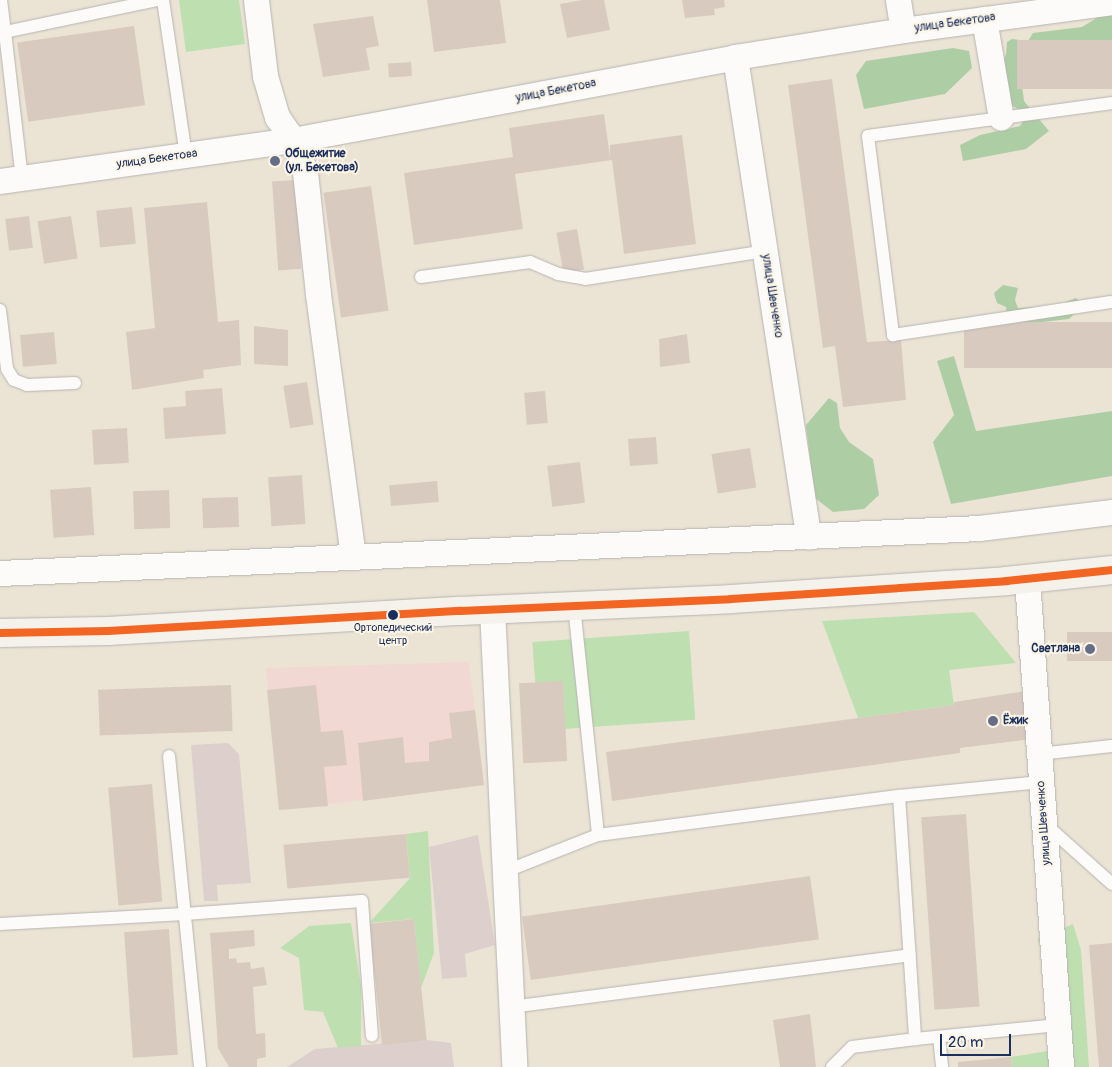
<!DOCTYPE html>
<html>
<head>
<meta charset="utf-8">
<style>
	body { margin:0 }
	#map { position:relative; width:1112px; height:1067px; overflow:hidden; background:#ebe4d5; font-family:Pangolin,sans-serif }
	div>[style] { position:absolute }
	[style*='--x'] { left:calc(var(--x)*1px); top:calc(var(--y)*1px); width:calc(var(--w)*1px); rotate:calc(var(--a)*1deg) }
	.built>* { inset:0; background:#f2d8d2 }
	.industrial>* { inset:0; background:#ddcfcc }
	.green>* { inset:0; background:#bee0b1; transform-origin:0 0 }
	.forest>* { inset:0; background:#adcea5 }
	.building>* { inset:0; background:#d9cac0; transform-origin:0 0 }
	.roads { filter:drop-shadow(0 0 1px #b7b4b0) drop-shadow(0 0 1px #b7b4b0) }
	.lane>* { height:12px; margin:-6px; padding:0 6px; transform-origin:6px; border-radius:6px; background:#fcfbf9 }
	.street>* { height:25px; margin:-12.5px; padding:0 12.5px; transform-origin:12.5px; border-radius:12.5px; background:#fcfbf9 }
	.secondary>* { height:28px; margin:-14px; padding:0 14px; transform-origin:14px; border-radius:14px; background:#f5f2eb }
	.bus-1>* { height:8px; margin:-4px; padding:0 4px; transform-origin:4px; border-radius:4px; background:#f26522 }
	.dots>* { width:14px; height:14px; translate:-50% -50%; box-sizing:border-box; border:2px solid #fcf5e5; border-radius:50% }
	span { translate:-50% -50%; white-space:nowrap; text-align:center; line-height:1.15; -webkit-text-stroke:4px #fcf5e5; paint-order:stroke }
	.bus-label { font-size:11px; color:#1b2f5e }
	.street-label { font-size:12px; color:#1b2f5e }
	.poi-label { font-size:12px; color:#1b2f5e; font-weight:700 }
	.left { translate:0 -50%; text-align:left }
	.right { translate:-100% -50%; text-align:right }
	.scale { position:absolute; left:940px; top:1034px; width:71px; height:22px; box-sizing:border-box; border:2px solid #1b2f5e; border-top:0; padding-left:6px; font-size:15px; line-height:18px; white-space:nowrap; color:#1b2f5e; -webkit-text-stroke:4px #fcf5e5; paint-order:stroke }
</style>
</head>
<body>
<div id="map">
	<div class="built">
		<div style="clip-path:polygon(469px 662px,484px 785px,279px 810px,266px 668px)"></div>
	</div>
	<div class="industrial">
		<div style="clip-path:polygon(228px 743px,239px 754px,251px 883px,217px 885px,218px 901px,204px 901px,191px 745px)"></div>
		<div style="clip-path:polygon(478px 835px,495px 945px,465px 954px,467px 977px,442px 979px,429px 847px)"></div>
		<div style="clip-path:polygon(427px 1040px,451px 1043px,454px 1067px,287px 1067px,315px 1049px)"></div>
	</div>
	<div class="green">
		<div style="clip-path:polygon(179px 0,239px 0,245px 44px,186px 52px)"></div>
		<div style="clip-path:polygon(974px 612px,1016px 663px,949px 670px,954px 705px,858px 718px,822px 621px)"></div>
		<div style="left:689px;top:631px;width:89px;height:157px;rotate:86deg"></div>
		<div style="clip-path:polygon(428px 831px,434px 953px,421px 988px,414px 919px,369px 923px,410px 878px,406px 834px)"></div>
		<div style="clip-path:polygon(351px 923px,361px 986px,361px 1046px,338px 1048px,323px 1012px,304px 1010px,299px 958px,280px 948px,309px 926px)"></div>
		<div style="clip-path:polygon(1073px 924px,1081px 950px,1089px 1067px,1012px 1067px,1011px 1057px,1065px 1048px,1059px 970px,1037px 939px)"></div>
	</div>
	<div class="forest">
		<div style="clip-path:polygon(1108px 11px,1112px 11px,1112px 40px,1018px 52px,1024px 101px,1049px 131px,1026px 149px,963px 161px,960px 145px,980px 135px,1020px 126px,1027px 115px,1007px 102px,999px 72px,1006px 54px,1007px 42px,1012px 39px,1028px 41px,1033px 33px,1082px 27px)"></div>
		<div style="clip-path:polygon(953px 48px,969px 51px,972px 68px,945px 94px,864px 109px,856px 75px,866px 61px)"></div>
		<div style="clip-path:polygon(1003px 285px,1018px 288px,1015px 300px,1018px 308px,1049px 306px,1058px 310px,1066px 302px,1076px 298px,1083px 306px,1069px 319px,1008px 326px,1006px 307px,997px 303px,994px 293px)"></div>
		<div style="clip-path:polygon(954px 356px,976px 431px,1112px 411px,1112px 476px,951px 504px,933px 442px,954px 415px,937px 361px)"></div>
		<div style="clip-path:polygon(829px 398px,837px 403px,840px 428px,849px 442px,873px 459px,879px 495px,864px 509px,833px 512px,815px 498px,806px 425px)"></div>
	</div>
	<div class="building">
		<div style="clip-path:polygon(427px 0,500px 0,506px 43px,434px 52px)"></div>
		<div style="clip-path:polygon(582px 0,604px 0,610px 30px,567px 38px,560px 4px)"></div>
		<div style="clip-path:polygon(682px 0,724px 0,725px 7px,714px 9px,715px 15px,685px 18px)"></div>
		<div style="clip-path:polygon(373px 16px,379px 46px,366px 48px,370px 70px,323px 77px,313px 24px)"></div>
		<div style="left:134px;top:26px;width:80px;height:118px;rotate:82deg"></div>
		<div style="left:1112px;top:40px;width:49px;height:95px;rotate:90deg"></div>
		<div style="left:411px;top:62px;width:14px;height:23px;rotate:86deg"></div>
		<div style="clip-path:polygon(832px 79px,867px 342px,901px 340px,906px 400px,843px 407px,835px 346px,823px 348px,788px 85px)"></div>
		<div style="clip-path:polygon(604px 114px,610px 157px,610px 145px,682px 135px,696px 244px,624px 254px,612px 160px,515px 174px,523px 229px,414px 245px,404px 173px,513px 157px,509px 128px)"></div>
		<div style="left:295px;top:180px;width:89px;height:23px;rotate:86deg"></div>
		<div style="left:371px;top:186px;width:126px;height:48px;rotate:82deg"></div>
		<div style="clip-path:polygon(207px 202px,218px 322px,239px 320px,241px 365px,203px 370px,204px 378px,132px 390px,126px 332px,155px 328px,144px 208px)"></div>
		<div style="left:132px;top:207px;width:37px;height:36px;rotate:84deg"></div>
		<div style="left:29px;top:216px;width:32px;height:24px;rotate:83deg"></div>
		<div style="left:71px;top:216px;width:43px;height:34px;rotate:81deg"></div>
		<div style="left:577px;top:229px;width:41px;height:21px;rotate:80deg"></div>
		<div style="left:1112px;top:322px;width:46px;height:148px;rotate:90deg"></div>
		<div style="clip-path:polygon(254px 326px,288px 330px,288px 366px,254px 364px)"></div>
		<div style="left:54px;top:332px;width:32px;height:34px;rotate:85deg"></div>
		<div style="clip-path:polygon(687px 334px,690px 363px,660px 367px,659px 339px)"></div>
		<div style="left:307px;top:382px;width:43px;height:24px;rotate:81deg"></div>
		<div style="clip-path:polygon(222px 388px,226px 434px,165px 439px,163px 408px,186px 406px,185px 391px)"></div>
		<div style="left:545px;top:391px;width:32px;height:21px;rotate:85deg"></div>
		<div style="left:127px;top:428px;width:35px;height:35px;rotate:87deg"></div>
		<div style="left:656px;top:437px;width:27px;height:28px;rotate:86deg"></div>
		<div style="left:750px;top:448px;width:40px;height:39px;rotate:81deg"></div>
		<div style="left:580px;top:462px;width:41px;height:33px;rotate:83deg"></div>
		<div style="left:302px;top:475px;width:49px;height:34px;rotate:86deg"></div>
		<div style="left:437px;top:481px;width:21px;height:48px;rotate:85deg"></div>
		<div style="left:91px;top:487px;width:48px;height:41px;rotate:86deg"></div>
		<div style="left:169px;top:490px;width:38px;height:36px;rotate:88deg"></div>
		<div style="left:238px;top:497px;width:30px;height:36px;rotate:88deg"></div>
		<div style="left:1112px;top:632px;width:29px;height:45px;rotate:90deg"></div>
		<div style="left:563px;top:681px;width:80px;height:44px;rotate:87deg"></div>
		<div style="left:231px;top:685px;width:46px;height:133px;rotate:88deg"></div>
		<div style="clip-path:polygon(316px 685px,321px 732px,343px 730px,347px 765px,324px 767px,328px 806px,279px 810px,267px 690px)"></div>
		<div style="clip-path:polygon(1026px 691px,1031px 739px,960px 748px,960px 753px,612px 801px,606px 752px,954px 705px,954px 702px)"></div>
		<div style="clip-path:polygon(475px 710px,484px 785px,363px 801px,358px 743px,403px 737px,405px 763px,429px 761px,429px 742px,452px 738px,449px 713px)"></div>
		<div style="left:152px;top:784px;width:118px;height:44px;rotate:85deg"></div>
		<div style="left:966px;top:814px;width:193px;height:45px;rotate:86deg"></div>
		<div style="left:406px;top:834px;width:44px;height:123px;rotate:85deg"></div>
		<div style="left:810px;top:876px;width:64px;height:291px;rotate:82deg"></div>
		<div style="left:414px;top:919px;width:122px;height:45px;rotate:84deg"></div>
		<div style="left:169px;top:929px;width:126px;height:45px;rotate:86deg"></div>
		<div style="clip-path:polygon(254px 930px,255px 946px,229px 949px,229px 959px,236px 958px,237px 963px,250px 962px,251px 969px,264px 967px,267px 985px,253px 987px,256px 1034px,265px 1033px,266px 1057px,257px 1059px,257px 1067px,229px 1067px,218px 1048px,210px 933px)"></div>
		<div style="clip-path:polygon(1112px 943px,1112px 1067px,1099px 1067px,1089px 945px)"></div>
		<div style="clip-path:polygon(810px 1014px,816px 1067px,780px 1067px,773px 1020px)"></div>
		<div style="clip-path:polygon(1011px 1057px,1012px 1067px,958px 1067px,958px 1062px)"></div>
	</div>
	<div class="roads">
		<div class="lane">
			<div style="--x:1;--y:0;--w:32;--a:83"></div>
			<div style="--x:5;--y:32;--w:155;--a:-11.9"></div>
			<div style="--x:163;--y:0;--w:157;--a:81.6"></div>
			<div style="--x:0;--y:33;--w:5;--a:-11"></div>
			<div style="--x:5;--y:32;--w:147;--a:83.4"></div>
			<div style="--x:1112;--y:103;--w:246;--a:172.3"></div>
			<div style="--x:868;--y:136;--w:201;--a:82.8"></div>
			<div style="--x:893;--y:335;--w:221;--a:-8.6"></div>
			<div style="--x:421;--y:277;--w:110;--a:-7.8"></div>
			<div style="--x:530;--y:262;--w:30;--a:23"></div>
			<div style="--x:558;--y:274;--w:27;--a:10"></div>
			<div style="--x:585;--y:279;--w:182;--a:-8.8"></div>
			<div style="--x:0;--y:310;--w:59;--a:83.2"></div>
			<div style="--x:7;--y:369;--w:13;--a:58"></div>
			<div style="--x:14;--y:380;--w:14;--a:21"></div>
			<div style="--x:27;--y:385;--w:48;--a:-2.4"></div>
			<div style="--x:574;--y:606;--w:230;--a:84"></div>
			<div style="--x:598;--y:835;--w:304;--a:-7.4"></div>
			<div style="--x:1039;--y:754;--w:73;--a:-6.3"></div>
			<div style="--x:169;--y:756;--w:313;--a:84.3"></div>
			<div style="--x:1041;--y:782;--w:143;--a:174.4"></div>
			<div style="--x:899;--y:796;--w:244;--a:86.2"></div>
			<div style="--x:915;--y:1039;--w:144;--a:-5.6"></div>
			<div style="--x:1045;--y:824;--w:90;--a:41.8"></div>
			<div style="--x:504;--y:872;--w:101;--a:-21.5"></div>
			<div style="--x:0;--y:924;--w:185;--a:-3.1"></div>
			<div style="--x:185;--y:914;--w:177;--a:-4.2"></div>
			<div style="--x:362;--y:901;--w:135;--a:85.8"></div>
			<div style="--x:511;--y:1007;--w:402;--a:-7.4"></div>
			<div style="--x:939;--y:1037;--w:30;--a:84"></div>
			<div style="--x:832;--y:1067;--w:28;--a:-45"></div>
			<div style="--x:852;--y:1047;--w:64;--a:-7.2"></div>
		</div>
		<div class="street">
			<div style="--x:256;--y:0;--w:77;--a:83.2"></div>
			<div style="--x:265;--y:76;--w:43;--a:73.7"></div>
			<div style="--x:277;--y:117;--w:28;--a:55"></div>
			<div style="--x:293;--y:140;--w:34;--a:69"></div>
			<div style="--x:305;--y:172;--w:123;--a:83.9"></div>
			<div style="--x:318;--y:294;--w:265;--a:82.4"></div>
			<div style="--x:898;--y:0;--w:30;--a:81"></div>
			<div style="--x:984;--y:19;--w:100;--a:80.3"></div>
			<div style="--x:735;--y:57;--w:485;--a:81.3"></div>
			<div style="--x:0;--y:181;--w:296;--a:-8"></div>
			<div style="--x:293;--y:140;--w:450;--a:-10.6"></div>
			<div style="--x:735;--y:57;--w:170;--a:-9.1"></div>
			<div style="--x:903;--y:30;--w:211;--a:-7.6"></div>
			<div style="--x:0;--y:573;--w:980;--a:-2.63"></div>
			<div style="--x:979;--y:528;--w:134;--a:-6.9"></div>
			<div style="--x:1027;--y:579;--w:489;--a:86"></div>
			<div style="--x:492;--y:609;--w:459;--a:87.2"></div>
		</div>
		<div class="secondary">
			<div style="--x:0;--y:633;--w:108;--a:-1.1"></div>
			<div style="--x:108;--y:631;--w:353;--a:-3.3"></div>
			<div style="--x:460;--y:611;--w:271;--a:-2.5"></div>
			<div style="--x:731;--y:599;--w:276;--a:-3.7"></div>
			<div style="--x:1006;--y:581;--w:107;--a:-5.9"></div>
		</div>
	</div>
	<div class="bus-1">
		<div style="--x:0;--y:633;--w:108;--a:-1.1"></div>
		<div style="--x:108;--y:631;--w:353;--a:-3.3"></div>
		<div style="--x:460;--y:611;--w:271;--a:-2.5"></div>
		<div style="--x:731;--y:599;--w:276;--a:-3.7"></div>
		<div style="--x:1006;--y:581;--w:107;--a:-5.9"></div>
	</div>
	<div class="dots">
		<div style="left:275px;top:161px;background:#646e88"></div>
		<div style="left:393px;top:615px;background:#1b2f5e"></div>
		<div style="left:1090px;top:649px;background:#646e88"></div>
		<div style="left:993px;top:721px;background:#646e88"></div>
	</div>
	<div class="bus-label">
		<span style="left:393px;top:635px">Ортопедический<br>центр</span>
	</div>
	<div class="street-label">
		<span style="left:955px;top:23px;rotate:-8deg">улица Бекетова</span>
		<span style="left:556px;top:91px;rotate:-11deg">улица Бекетова</span>
		<span style="left:157px;top:159px;rotate:-8deg">улица Бекетова</span>
		<span style="left:772px;top:296px;rotate:81deg">улица Шевченко</span>
		<span style="left:1044px;top:823px;rotate:-94deg">улица Шевченко</span>
	</div>
	<div class="poi-label">
		<span class="left" style="left:285px;top:161px">Общежитие<br>(ул. Бекетова)</span>
		<span class="right" style="left:1080px;top:649px">Светлана</span>
		<span class="left" style="left:1003px;top:721px">Ёжик</span>
	</div>
	<div class="scale">20 m</div>
</div>
</body>
</html>
